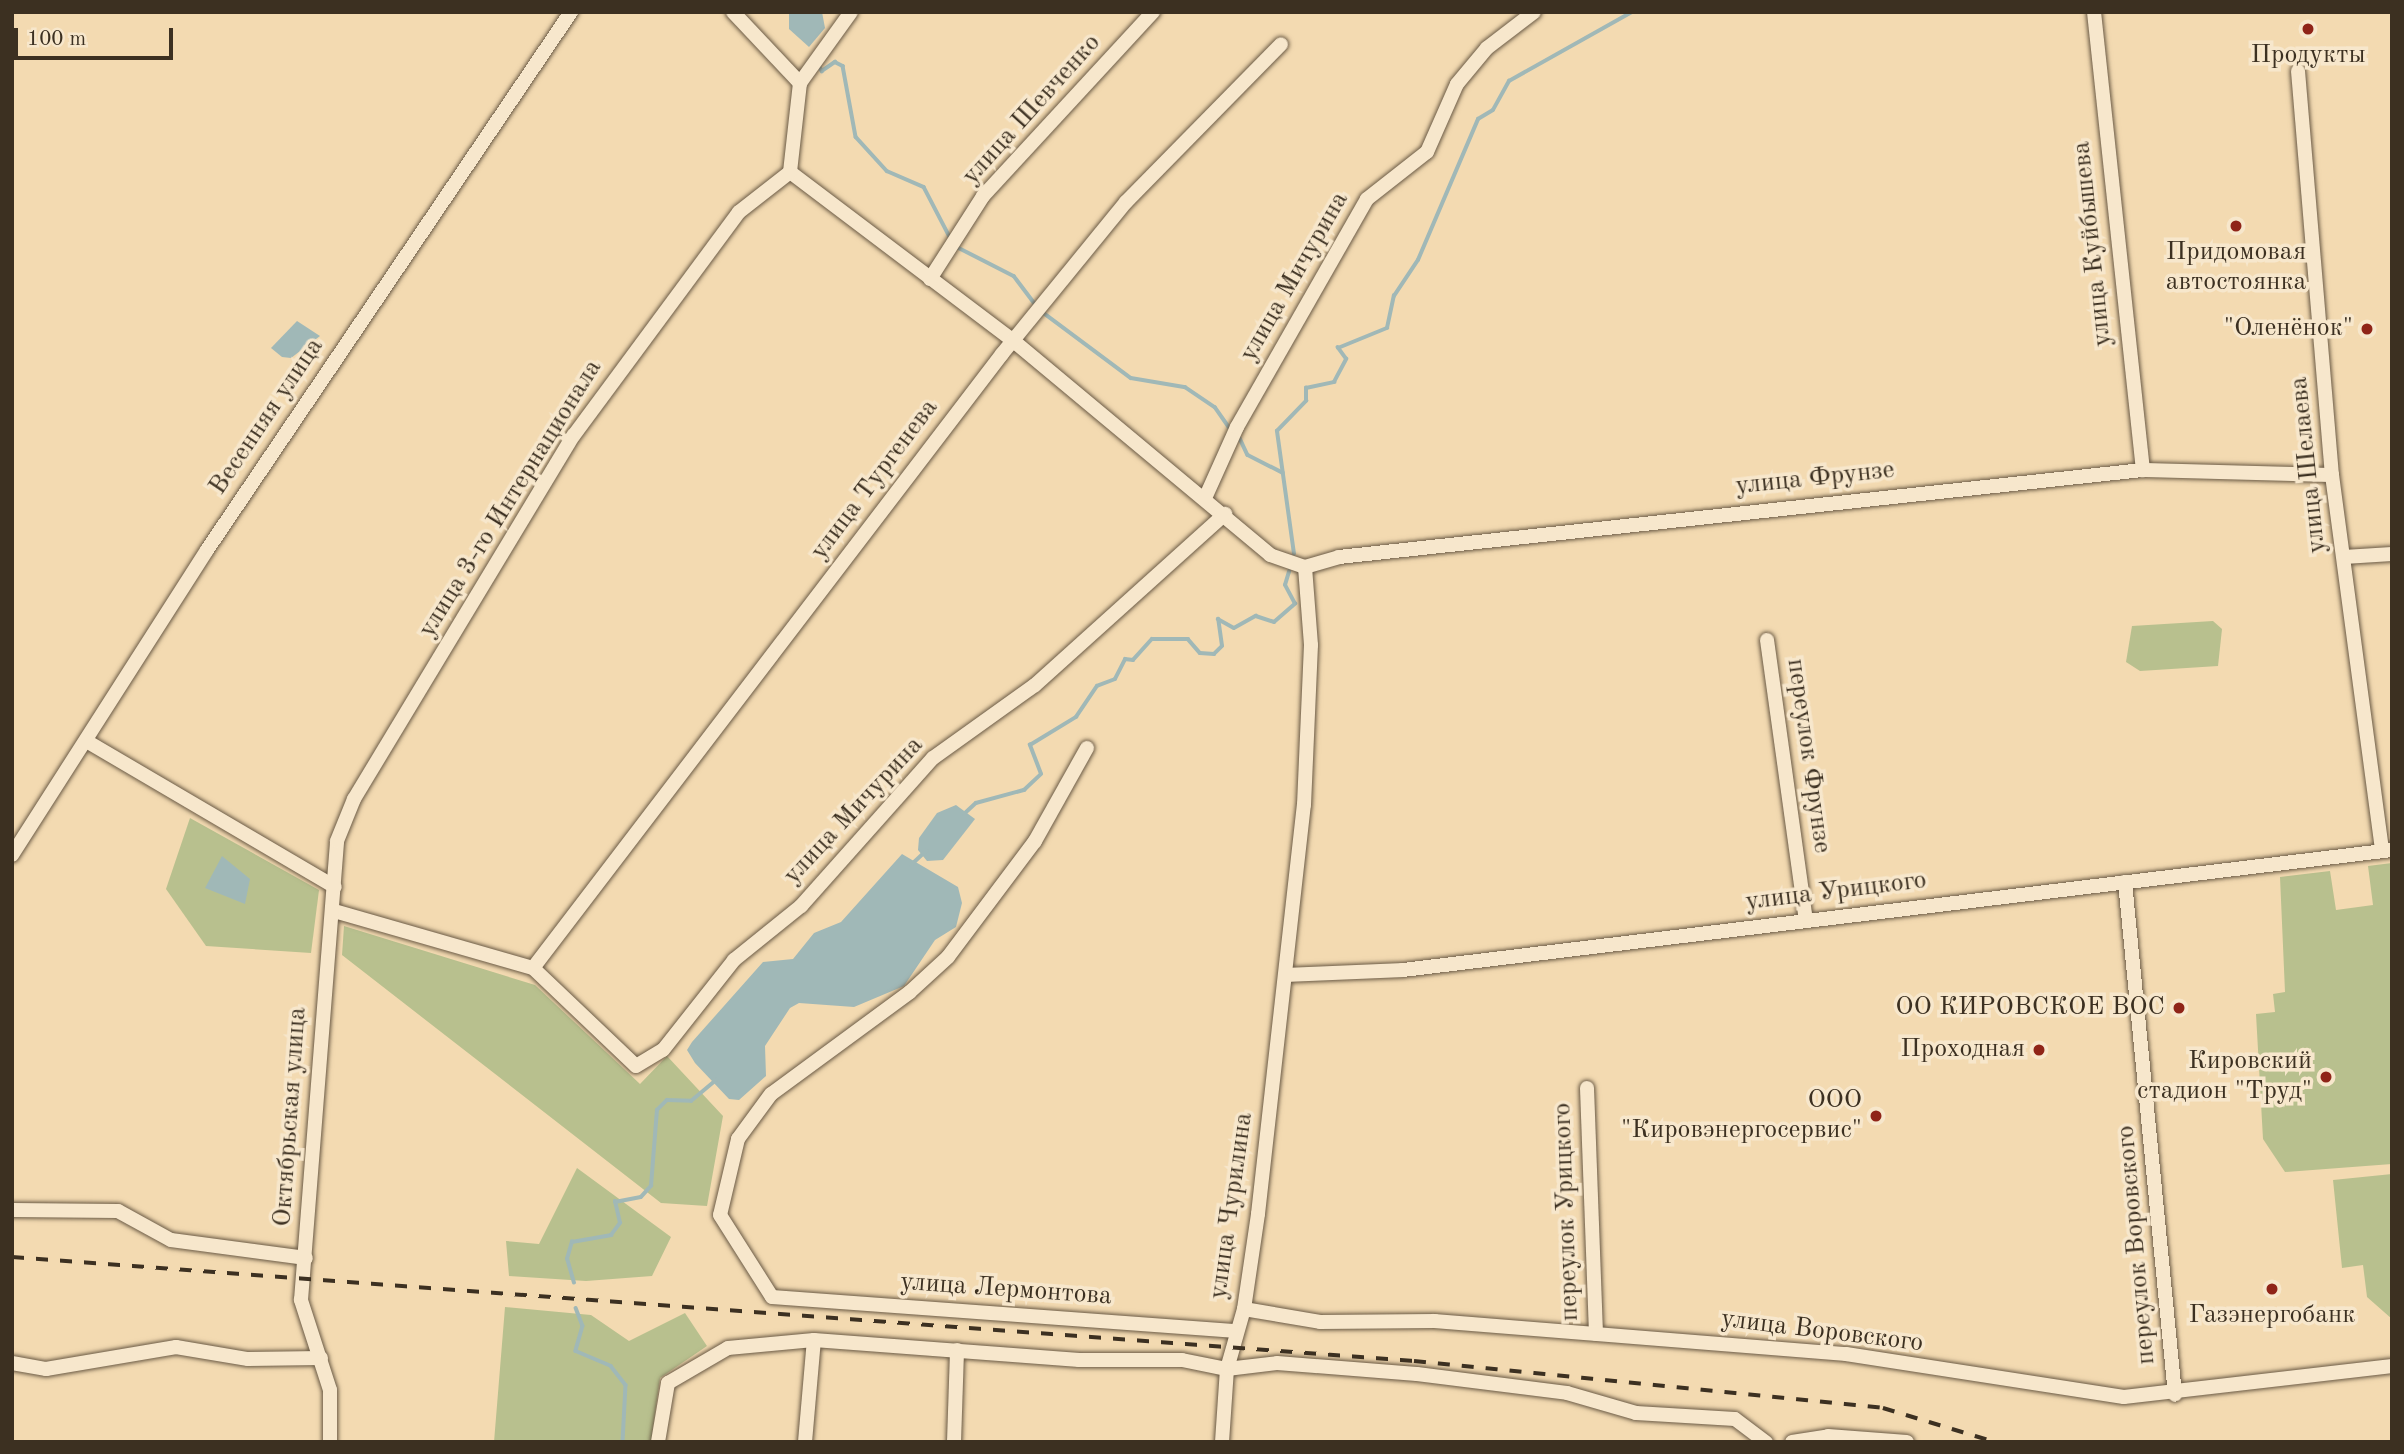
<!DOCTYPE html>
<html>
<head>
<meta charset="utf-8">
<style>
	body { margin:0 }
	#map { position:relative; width:2404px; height:1454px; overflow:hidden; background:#f3dab1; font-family:"Old Standard TT",serif }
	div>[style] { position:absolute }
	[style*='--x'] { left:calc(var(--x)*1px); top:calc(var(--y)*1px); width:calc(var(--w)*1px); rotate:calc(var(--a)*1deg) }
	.green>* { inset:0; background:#b8c08e }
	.water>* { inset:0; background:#a0b8b7 }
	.stream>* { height:3.5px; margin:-1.75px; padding:0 1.75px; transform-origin:1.75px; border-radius:1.75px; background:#a0b8b7 }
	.roads { filter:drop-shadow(0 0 2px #6a5a45) drop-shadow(0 0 2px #6a5a45) }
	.minor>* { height:14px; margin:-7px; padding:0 7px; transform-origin:7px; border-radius:7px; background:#f7e7cc }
	.rail>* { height:3.5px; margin-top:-1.75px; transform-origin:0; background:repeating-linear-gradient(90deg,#3c3021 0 12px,transparent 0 24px) }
	.dots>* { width:19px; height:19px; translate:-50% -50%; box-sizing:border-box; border:4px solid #f7e7cc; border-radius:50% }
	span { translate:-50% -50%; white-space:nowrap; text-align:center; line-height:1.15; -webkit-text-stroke:7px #f7e7cc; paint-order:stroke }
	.poi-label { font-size:26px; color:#3c3021 }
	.right { translate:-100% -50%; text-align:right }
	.street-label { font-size:26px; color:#3c3021 }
	.frame { position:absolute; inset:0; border:14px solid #3c3021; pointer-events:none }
	.scale { position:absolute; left:14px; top:28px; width:159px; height:32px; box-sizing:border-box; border:4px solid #3c3021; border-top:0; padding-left:9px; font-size:21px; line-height:24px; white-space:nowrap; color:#3c3021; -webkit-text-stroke:5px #f7e7cc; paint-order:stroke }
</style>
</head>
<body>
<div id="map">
	<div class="green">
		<div style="clip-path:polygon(2213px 621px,2222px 629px,2218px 666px,2140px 671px,2126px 662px,2132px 626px)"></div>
		<div style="clip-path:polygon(190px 818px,319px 890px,311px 953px,206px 946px,166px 889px)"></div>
		<div style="clip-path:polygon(2392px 863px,2392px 1164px,2285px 1172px,2263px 1139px,2256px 1014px,2275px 1012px,2273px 994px,2285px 992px,2280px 877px,2330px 871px,2336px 910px,2373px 905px,2368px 866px)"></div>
		<div style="clip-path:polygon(344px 926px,535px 985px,640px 1084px,667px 1056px,723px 1116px,707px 1206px,661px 1203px,342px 955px)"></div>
		<div style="clip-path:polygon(577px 1168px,671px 1237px,652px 1276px,586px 1281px,509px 1276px,506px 1241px,539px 1244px)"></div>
		<div style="clip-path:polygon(2392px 1174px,2392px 1319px,2367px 1297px,2363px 1265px,2342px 1268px,2333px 1180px)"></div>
		<div style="clip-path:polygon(505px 1307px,591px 1315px,629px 1341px,685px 1313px,707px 1346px,660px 1378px,651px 1442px,494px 1442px)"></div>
	</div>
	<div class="water">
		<div style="clip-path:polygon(789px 12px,822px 12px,825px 28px,809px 47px,789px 29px)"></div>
		<div style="clip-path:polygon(297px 321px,320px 336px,291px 358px,282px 357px,271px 348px)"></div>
		<div style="clip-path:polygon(956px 805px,975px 819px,943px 860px,927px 861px,918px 850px,919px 838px,937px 813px)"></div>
		<div style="clip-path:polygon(902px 854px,958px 887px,962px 903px,956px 927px,935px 940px,904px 986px,854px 1007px,799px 1003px,790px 1008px,765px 1046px,766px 1076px,739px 1100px,729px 1099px,695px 1063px,687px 1050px,692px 1042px,763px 962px,793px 959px,814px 933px,841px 922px)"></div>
		<div style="clip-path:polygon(222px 856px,250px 879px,245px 904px,205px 888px)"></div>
	</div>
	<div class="stream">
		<div style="--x:819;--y:65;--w:7;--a:63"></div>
		<div style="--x:822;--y:71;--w:16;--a:-35"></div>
		<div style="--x:835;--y:62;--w:9;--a:27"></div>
		<div style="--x:843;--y:66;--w:72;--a:79.6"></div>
		<div style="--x:856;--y:137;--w:46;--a:47.6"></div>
		<div style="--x:887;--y:171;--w:40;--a:23.4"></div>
		<div style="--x:924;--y:187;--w:59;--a:62.6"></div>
		<div style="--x:955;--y:246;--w:66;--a:27"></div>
		<div style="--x:1014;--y:276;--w:36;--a:53"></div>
		<div style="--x:1041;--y:311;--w:112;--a:36.7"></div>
		<div style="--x:1131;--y:378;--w:55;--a:9.5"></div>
		<div style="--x:1185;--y:387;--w:36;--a:34"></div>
		<div style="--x:1215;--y:407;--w:28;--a:55"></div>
		<div style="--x:1238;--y:434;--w:23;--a:65"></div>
		<div style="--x:1248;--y:455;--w:39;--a:27"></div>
		<div style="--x:1294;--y:554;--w:124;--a:-97.9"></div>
		<div style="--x:1277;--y:431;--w:42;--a:-46"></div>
		<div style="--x:1306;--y:401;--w:13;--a:-90"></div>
		<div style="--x:1306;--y:388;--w:29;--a:-12"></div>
		<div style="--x:1334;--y:382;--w:26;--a:-62"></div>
		<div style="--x:1346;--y:359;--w:14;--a:-126"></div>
		<div style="--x:1338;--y:348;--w:53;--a:-22.2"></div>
		<div style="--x:1387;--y:328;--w:33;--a:-78"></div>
		<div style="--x:1394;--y:296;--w:43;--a:-56.3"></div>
		<div style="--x:1418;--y:260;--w:153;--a:-66.9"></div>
		<div style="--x:1478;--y:119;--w:17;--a:-31"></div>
		<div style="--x:1493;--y:110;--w:33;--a:-61"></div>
		<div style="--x:1509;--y:81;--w:141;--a:-29.3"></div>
		<div style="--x:964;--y:814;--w:16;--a:-43"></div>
		<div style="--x:976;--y:803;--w:50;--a:-15.2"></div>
		<div style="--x:1024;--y:790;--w:23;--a:-43"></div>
		<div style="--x:1041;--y:774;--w:31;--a:-111"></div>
		<div style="--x:1030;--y:745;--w:54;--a:-31.3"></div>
		<div style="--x:1076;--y:717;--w:37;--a:-56"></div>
		<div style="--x:1097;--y:686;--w:19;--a:-21"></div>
		<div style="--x:1115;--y:679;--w:22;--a:-63"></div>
		<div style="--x:1125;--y:659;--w:8;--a:7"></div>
		<div style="--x:1133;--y:660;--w:28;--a:-48"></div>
		<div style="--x:1152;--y:639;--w:36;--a:0"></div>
		<div style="--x:1188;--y:639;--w:18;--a:49"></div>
		<div style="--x:1200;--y:653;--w:14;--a:4"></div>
		<div style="--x:1214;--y:654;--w:11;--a:-45"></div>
		<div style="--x:1222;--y:646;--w:27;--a:-98"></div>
		<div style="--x:1218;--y:619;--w:18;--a:29"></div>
		<div style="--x:1234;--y:628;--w:25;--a:-29"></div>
		<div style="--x:1256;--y:616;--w:19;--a:18"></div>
		<div style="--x:1274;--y:622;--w:28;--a:-41"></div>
		<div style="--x:1295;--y:604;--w:21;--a:-118"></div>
		<div style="--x:1285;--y:585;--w:14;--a:-73"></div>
		<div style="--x:911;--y:865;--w:21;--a:-43"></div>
		<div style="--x:574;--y:1283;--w:25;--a:-106"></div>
		<div style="--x:567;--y:1259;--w:18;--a:-74"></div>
		<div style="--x:572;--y:1242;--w:40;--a:-10"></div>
		<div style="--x:611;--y:1235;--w:15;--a:-53"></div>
		<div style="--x:620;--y:1223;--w:22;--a:-103"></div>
		<div style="--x:615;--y:1202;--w:26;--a:-11"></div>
		<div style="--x:641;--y:1197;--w:15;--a:-48"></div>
		<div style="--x:651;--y:1186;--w:76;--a:-85.5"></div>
		<div style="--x:657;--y:1110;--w:14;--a:-45"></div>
		<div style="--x:667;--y:1100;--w:24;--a:2"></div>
		<div style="--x:691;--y:1101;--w:33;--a:-40"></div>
		<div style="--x:576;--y:1308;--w:19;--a:69"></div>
		<div style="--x:583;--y:1326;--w:26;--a:106"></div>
		<div style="--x:576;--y:1351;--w:38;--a:23"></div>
		<div style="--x:611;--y:1366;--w:24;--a:52"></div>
		<div style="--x:626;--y:1385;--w:57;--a:93"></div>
	</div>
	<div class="roads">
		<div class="minor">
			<div style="--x:733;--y:12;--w:98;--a:46.7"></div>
			<div style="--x:2094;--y:12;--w:461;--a:83.9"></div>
			<div style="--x:2298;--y:71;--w:405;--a:85.2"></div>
			<div style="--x:2332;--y:475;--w:379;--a:82.4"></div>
			<div style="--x:790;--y:172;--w:283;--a:37.1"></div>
			<div style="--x:1016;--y:343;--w:331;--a:39.8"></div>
			<div style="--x:1270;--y:555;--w:37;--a:19"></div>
			<div style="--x:930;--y:279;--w:98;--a:-57.4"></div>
			<div style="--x:983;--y:196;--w:251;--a:-47.3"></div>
			<div style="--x:1206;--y:496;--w:76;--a:-65.8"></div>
			<div style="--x:1237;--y:427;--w:262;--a:-60.3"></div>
			<div style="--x:1367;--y:199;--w:76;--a:-38.1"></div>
			<div style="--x:1427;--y:152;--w:74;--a:-66.2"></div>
			<div style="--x:1457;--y:84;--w:47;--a:-50.2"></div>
			<div style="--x:1487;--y:48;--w:59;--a:-37.5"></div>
			<div style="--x:2344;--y:557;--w:48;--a:-3.6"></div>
			<div style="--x:1305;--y:567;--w:35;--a:-16"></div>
			<div style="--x:1339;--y:557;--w:809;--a:-6.18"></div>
			<div style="--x:2143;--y:470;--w:189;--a:1.5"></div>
			<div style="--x:1767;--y:640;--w:283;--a:82.1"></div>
			<div style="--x:88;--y:742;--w:286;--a:30.4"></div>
			<div style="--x:1087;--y:748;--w:107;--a:119.2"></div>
			<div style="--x:1035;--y:841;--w:145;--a:126.9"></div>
			<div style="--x:948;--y:957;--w:52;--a:137.4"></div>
			<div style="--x:910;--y:992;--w:172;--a:143.7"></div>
			<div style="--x:771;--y:1094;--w:56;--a:126.3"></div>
			<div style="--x:738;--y:1139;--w:78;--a:103.3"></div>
			<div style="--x:720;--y:1215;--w:97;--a:57.6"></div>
			<div style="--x:772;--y:1297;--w:466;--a:4.2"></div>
			<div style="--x:12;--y:855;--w:362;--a:-57.4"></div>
			<div style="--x:207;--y:550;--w:650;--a:-55.92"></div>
			<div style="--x:2125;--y:882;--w:515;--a:84.43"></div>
			<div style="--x:334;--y:911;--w:207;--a:16"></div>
			<div style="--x:533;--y:968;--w:142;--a:43.6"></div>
			<div style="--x:636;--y:1066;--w:31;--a:-31"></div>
			<div style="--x:663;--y:1050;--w:115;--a:-51.7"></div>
			<div style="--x:734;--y:960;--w:86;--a:-38.9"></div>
			<div style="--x:801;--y:906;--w:198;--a:-48.3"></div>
			<div style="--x:933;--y:758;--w:125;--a:-35.6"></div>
			<div style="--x:1035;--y:685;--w:256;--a:-42"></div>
			<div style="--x:533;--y:968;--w:773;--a:-52.63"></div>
			<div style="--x:1002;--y:354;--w:196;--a:-50.8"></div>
			<div style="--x:1126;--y:202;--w:221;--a:-45.5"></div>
			<div style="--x:1286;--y:975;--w:117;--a:-2.4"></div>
			<div style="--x:1403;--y:970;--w:996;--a:-6.92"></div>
			<div style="--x:1587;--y:1088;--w:246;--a:87.9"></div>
			<div style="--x:12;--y:1210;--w:106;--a:0.5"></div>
			<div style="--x:118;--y:1211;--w:60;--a:28.7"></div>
			<div style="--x:171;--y:1240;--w:136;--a:7.6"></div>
			<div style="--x:1244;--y:1309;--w:77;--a:9.7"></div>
			<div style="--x:1320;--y:1322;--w:115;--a:-0.5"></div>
			<div style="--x:1435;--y:1321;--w:412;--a:4.6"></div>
			<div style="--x:1846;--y:1354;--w:281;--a:8.8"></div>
			<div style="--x:2124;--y:1397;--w:270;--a:-6.6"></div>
			<div style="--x:12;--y:1363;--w:35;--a:10"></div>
			<div style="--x:46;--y:1369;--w:132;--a:-9.6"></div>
			<div style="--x:176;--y:1347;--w:73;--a:9.5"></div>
			<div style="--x:248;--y:1359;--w:73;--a:-0.8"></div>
			<div style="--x:330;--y:1442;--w:52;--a:-90"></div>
			<div style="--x:330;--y:1390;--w:95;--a:-107.9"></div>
			<div style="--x:301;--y:1300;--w:460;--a:-85.5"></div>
			<div style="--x:337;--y:841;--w:45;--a:-68"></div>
			<div style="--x:354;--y:799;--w:425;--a:-58.9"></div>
			<div style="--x:574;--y:435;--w:277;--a:-53.5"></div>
			<div style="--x:739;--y:212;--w:65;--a:-38.1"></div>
			<div style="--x:790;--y:172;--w:90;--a:-83.6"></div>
			<div style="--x:800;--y:83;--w:87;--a:-54.3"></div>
			<div style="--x:658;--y:1442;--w:60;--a:-80.4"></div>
			<div style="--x:668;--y:1383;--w:69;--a:-30.3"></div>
			<div style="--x:728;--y:1348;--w:86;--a:-5.3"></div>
			<div style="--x:814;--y:1340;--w:266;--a:4.3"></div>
			<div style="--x:1079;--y:1360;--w:103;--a:0"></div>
			<div style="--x:1182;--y:1360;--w:46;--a:11.3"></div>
			<div style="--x:1227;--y:1369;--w:50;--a:-6.8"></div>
			<div style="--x:1277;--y:1363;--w:140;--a:4.5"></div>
			<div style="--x:1417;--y:1374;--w:151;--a:7.2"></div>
			<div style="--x:1567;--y:1393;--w:72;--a:16.2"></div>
			<div style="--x:1636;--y:1413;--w:99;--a:3.5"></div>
			<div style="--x:1735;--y:1419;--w:39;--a:37"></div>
			<div style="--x:805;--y:1442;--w:102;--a:-85"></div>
			<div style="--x:954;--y:1442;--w:92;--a:-88.1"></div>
			<div style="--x:1222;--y:1442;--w:73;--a:-86.1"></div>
			<div style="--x:1227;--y:1369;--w:62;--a:-74.2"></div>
			<div style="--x:1244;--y:1309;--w:96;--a:-81.6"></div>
			<div style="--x:1258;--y:1214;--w:412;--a:-83.6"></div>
			<div style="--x:1304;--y:805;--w:160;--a:-87.5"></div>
			<div style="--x:1311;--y:645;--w:78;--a:-94.4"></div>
			<div style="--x:1792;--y:1442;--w:36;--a:-9"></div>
			<div style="--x:1828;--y:1436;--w:79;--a:4.3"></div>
		</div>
	</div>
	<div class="rail">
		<div style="--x:12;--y:1257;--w:1406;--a:4.24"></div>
		<div style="--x:1414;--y:1361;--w:471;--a:5.7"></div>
		<div style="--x:1883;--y:1408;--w:117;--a:16.9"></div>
	</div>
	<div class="dots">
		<div style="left:2308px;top:29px;background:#8f2418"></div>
		<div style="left:2236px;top:226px;background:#8f2418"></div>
		<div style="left:2367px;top:329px;background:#8f2418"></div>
		<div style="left:2179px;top:1008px;background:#8f2418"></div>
		<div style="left:2039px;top:1050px;background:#8f2418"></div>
		<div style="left:2326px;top:1077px;background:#8f2418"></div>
		<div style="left:1876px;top:1116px;background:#8f2418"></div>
		<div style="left:2272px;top:1289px;background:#8f2418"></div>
	</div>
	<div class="poi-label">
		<span style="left:2308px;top:56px">Продукты</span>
		<span style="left:2236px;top:268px">Придомовая<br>автостоянка</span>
		<span class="right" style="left:2353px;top:329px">"Оленёнок"</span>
		<span class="right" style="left:2165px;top:1008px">ОО КИРОВСКОЕ ВОС</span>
		<span class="right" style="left:2025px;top:1050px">Проходная</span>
		<span class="right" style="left:2312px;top:1077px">Кировский<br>стадион "Труд"</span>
		<span class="right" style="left:1862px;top:1116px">ООО<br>"Кировэнергосервис"</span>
		<span style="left:2272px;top:1316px">Газэнергобанк</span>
	</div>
	<div class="street-label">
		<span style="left:1032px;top:110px;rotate:-48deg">улица Шевченко</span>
		<span style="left:2093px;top:244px;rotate:-96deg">улица Куйбышева</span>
		<span style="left:1295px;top:277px;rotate:-60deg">улица Мичурина</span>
		<span style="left:267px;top:417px;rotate:-56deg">Весенняя улица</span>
		<span style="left:2309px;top:465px;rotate:-96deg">улица Шелаева</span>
		<span style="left:1815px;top:479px;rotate:-6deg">улица Фрунзе</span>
		<span style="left:875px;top:480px;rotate:-53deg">улица Тургенева</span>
		<span style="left:511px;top:499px;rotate:-58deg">улица 3-го Интернационала</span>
		<span style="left:1808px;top:756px;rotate:82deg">переулок Фрунзе</span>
		<span style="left:854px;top:811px;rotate:-47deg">улица Мичурина</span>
		<span style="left:1836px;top:892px;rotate:-7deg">улица Урицкого</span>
		<span style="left:291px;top:1117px;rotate:-86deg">Октябрьская улица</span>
		<span style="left:1232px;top:1206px;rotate:-82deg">улица Чурилина</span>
		<span style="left:1567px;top:1212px;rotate:-92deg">переулок Урицкого</span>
		<span style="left:2137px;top:1245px;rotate:-95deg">переулок Воровского</span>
		<span style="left:1006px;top:1290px;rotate:4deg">улица Лермонтова</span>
		<span style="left:1822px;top:1332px;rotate:7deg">улица Воровского</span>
	</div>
	<div class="frame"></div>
	<div class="scale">100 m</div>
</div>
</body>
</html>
